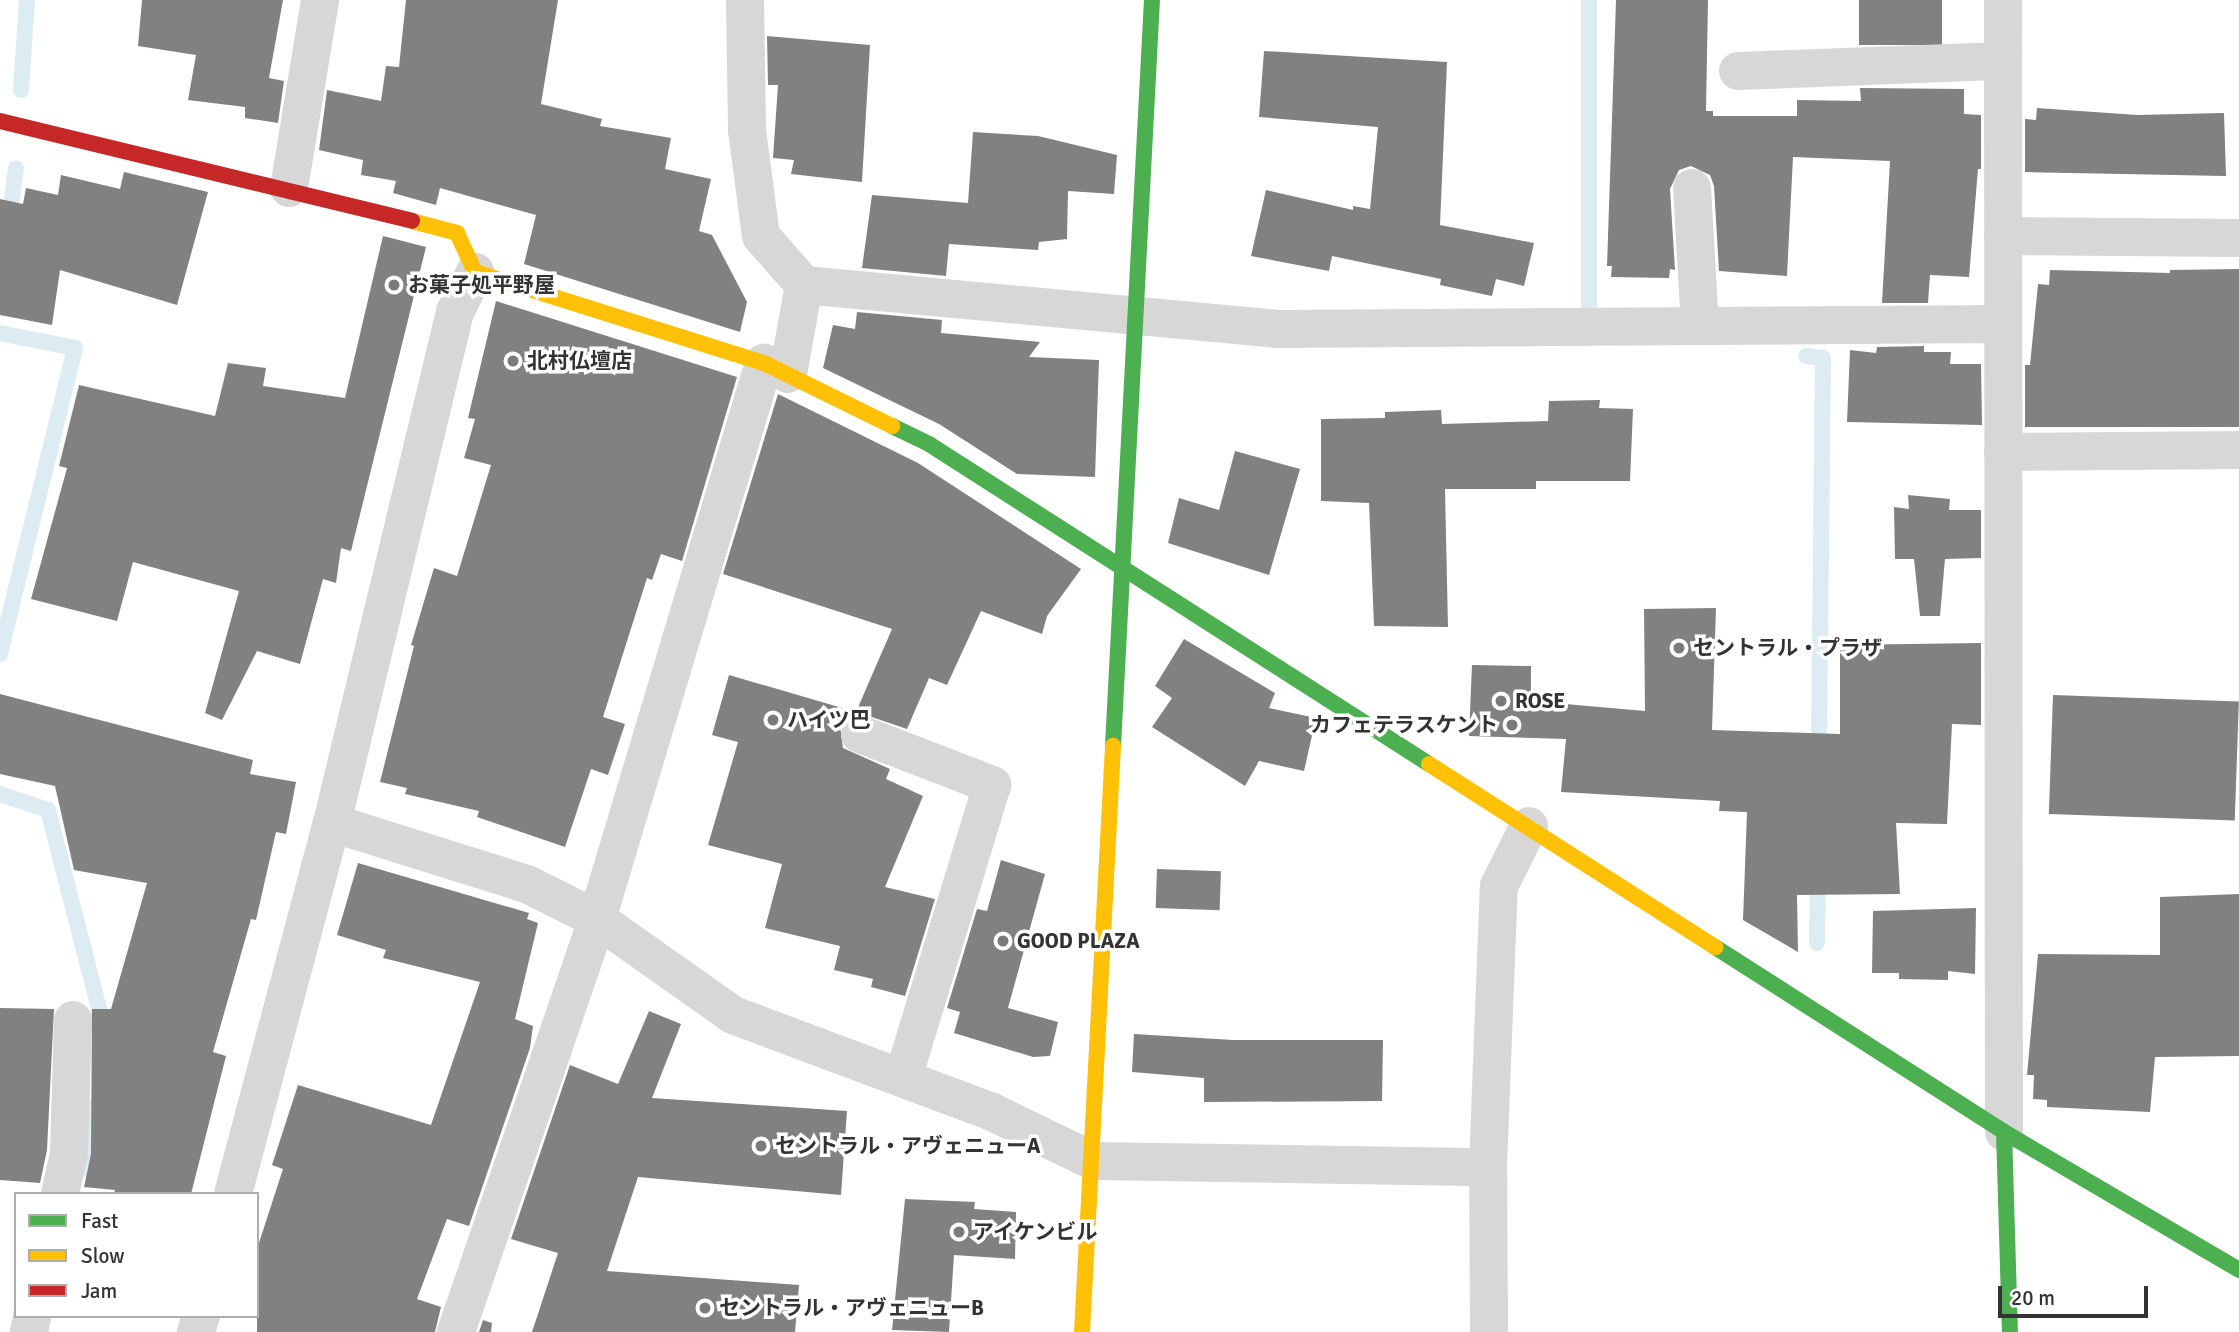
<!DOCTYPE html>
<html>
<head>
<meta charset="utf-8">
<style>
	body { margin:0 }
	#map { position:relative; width:2239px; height:1332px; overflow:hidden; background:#fff; font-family:Signika,"Noto Sans JP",sans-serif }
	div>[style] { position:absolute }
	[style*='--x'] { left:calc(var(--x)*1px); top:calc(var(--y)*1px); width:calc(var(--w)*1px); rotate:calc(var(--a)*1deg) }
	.stream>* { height:16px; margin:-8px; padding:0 8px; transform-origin:8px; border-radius:8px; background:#ddebf3 }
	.building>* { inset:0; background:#818181; transform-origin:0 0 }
	.street>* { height:38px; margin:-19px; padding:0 19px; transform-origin:19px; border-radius:19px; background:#d7d7d7 }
	.fast>* { height:16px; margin:-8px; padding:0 8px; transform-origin:8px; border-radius:8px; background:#4caf50 }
	.slow>* { height:16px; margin:-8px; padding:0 8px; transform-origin:8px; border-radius:8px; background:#ffc107 }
	.jam>* { height:16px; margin:-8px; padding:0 8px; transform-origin:8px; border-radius:8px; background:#c62828 }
	.dots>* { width:19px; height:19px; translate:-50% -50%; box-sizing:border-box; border:4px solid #fff; border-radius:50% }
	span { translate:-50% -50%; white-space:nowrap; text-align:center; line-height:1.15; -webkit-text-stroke:7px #fff; paint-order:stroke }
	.poi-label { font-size:21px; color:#333; font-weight:700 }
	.left { translate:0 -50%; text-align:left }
	.right { translate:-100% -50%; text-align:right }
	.legend { position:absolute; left:14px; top:1192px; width:245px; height:126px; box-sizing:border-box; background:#fff; border:2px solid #adadad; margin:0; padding:9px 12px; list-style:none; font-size:21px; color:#333 }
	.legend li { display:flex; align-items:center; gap:14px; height:35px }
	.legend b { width:35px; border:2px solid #adadad }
	.scale { position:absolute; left:1998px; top:1286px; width:150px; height:32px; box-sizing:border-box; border:4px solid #333; border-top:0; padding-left:9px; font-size:21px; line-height:24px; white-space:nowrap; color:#333; -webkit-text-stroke:5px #fff; paint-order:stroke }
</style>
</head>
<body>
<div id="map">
	<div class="stream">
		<div style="--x:1589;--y:0;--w:307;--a:90"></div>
		<div style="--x:21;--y:90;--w:90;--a:-86.2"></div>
		<div style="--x:9;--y:221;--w:53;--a:-82.5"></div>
		<div style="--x:0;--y:333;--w:76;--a:11.3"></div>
		<div style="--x:75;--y:348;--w:315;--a:103.8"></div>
		<div style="--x:1806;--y:356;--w:17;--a:7"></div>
		<div style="--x:1823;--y:358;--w:397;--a:90.6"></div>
		<div style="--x:0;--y:794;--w:51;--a:18.4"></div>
		<div style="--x:48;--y:810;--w:205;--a:75.6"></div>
		<div style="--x:99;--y:1009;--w:21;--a:93"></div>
		<div style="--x:1817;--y:943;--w:68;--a:-89.2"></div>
		<div style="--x:84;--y:1169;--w:62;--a:-82.5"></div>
	</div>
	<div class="building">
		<div style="clip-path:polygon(142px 0,283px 0,269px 78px,284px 81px,278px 123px,245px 118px,245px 107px,188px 100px,196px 55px,138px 46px)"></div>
		<div style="clip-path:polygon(406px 0,558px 0,541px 104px,602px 119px,600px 126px,671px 138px,665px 169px,711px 179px,699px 231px,712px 235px,747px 302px,740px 332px,524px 264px,536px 215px,440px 188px,436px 205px,393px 193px,396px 181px,361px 175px,363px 160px,319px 150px,327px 90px,381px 101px,386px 66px,399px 67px)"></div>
		<div style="clip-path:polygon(1616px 0,1708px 0,1706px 111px,1713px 111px,1713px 116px,1797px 116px,1797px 100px,1861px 101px,1860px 88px,1964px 89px,1964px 114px,1981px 115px,1981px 169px,1978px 169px,1969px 277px,1930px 275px,1928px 303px,1882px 303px,1890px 161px,1793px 157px,1787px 276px,1719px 271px,1714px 186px,1710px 175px,1691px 166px,1679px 170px,1670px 189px,1675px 270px,1670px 269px,1669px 278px,1611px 277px,1612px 266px,1607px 266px)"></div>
		<div style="left:1859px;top:0;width:83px;height:45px"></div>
		<div style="clip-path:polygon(767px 36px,870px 45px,862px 182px,791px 174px,794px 160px,773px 158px,778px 85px,768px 85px)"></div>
		<div style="clip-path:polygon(1264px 51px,1447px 62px,1440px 225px,1534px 243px,1524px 286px,1496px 279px,1492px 296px,1440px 285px,1441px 279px,1332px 256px,1329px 271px,1251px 256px,1266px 190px,1353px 210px,1353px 206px,1370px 209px,1378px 127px,1259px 117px)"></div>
		<div style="clip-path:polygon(2037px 108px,2137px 115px,2224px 113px,2226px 176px,2025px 172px,2025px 119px,2036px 120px)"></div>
		<div style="clip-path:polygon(973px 132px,1038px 136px,1117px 155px,1114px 194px,1068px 191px,1067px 239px,1039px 242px,1038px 250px,949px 244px,946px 276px,862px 268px,872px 195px,968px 203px)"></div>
		<div style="clip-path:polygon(124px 172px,208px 192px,177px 305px,60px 270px,52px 325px,0 315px,0 199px,23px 204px,26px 188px,58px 195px,61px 175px,120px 189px)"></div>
		<div style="clip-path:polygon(383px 236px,426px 247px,351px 551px,341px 548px,336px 583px,323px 579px,300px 664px,257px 651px,222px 720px,205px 713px,239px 591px,133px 562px,117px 621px,31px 599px,67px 468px,59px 466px,79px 385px,215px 416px,228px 363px,266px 368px,263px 386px,345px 398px)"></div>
		<div style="clip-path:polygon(2239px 269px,2239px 427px,2025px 427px,2025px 365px,2030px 365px,2038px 284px,2049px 285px,2050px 270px,2170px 273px,2170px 270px)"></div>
		<div style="clip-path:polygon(496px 301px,737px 377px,682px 561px,661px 554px,652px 580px,647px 578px,603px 717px,625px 724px,608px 775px,591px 769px,565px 847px,477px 817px,479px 811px,405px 794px,407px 788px,380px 782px,414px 646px,411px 645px,434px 568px,457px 576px,491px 465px,464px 458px,475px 419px,468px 418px)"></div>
		<div style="clip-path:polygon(857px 312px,942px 320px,941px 333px,1040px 342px,1029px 357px,1099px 360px,1095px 477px,1017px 474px,939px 424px,823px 368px,833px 325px,855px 329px)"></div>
		<div style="clip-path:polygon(1924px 346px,1924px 352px,1951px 352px,1950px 364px,1981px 364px,1982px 425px,1847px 422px,1850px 350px,1876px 353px,1877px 347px)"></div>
		<div style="clip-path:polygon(778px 394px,918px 463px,1081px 569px,1047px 616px,1042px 634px,981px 611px,947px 685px,929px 678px,907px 729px,857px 712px,840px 726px,843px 748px,890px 769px,886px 779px,923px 796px,885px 887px,935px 899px,905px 996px,871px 987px,873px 979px,834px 970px,840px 946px,765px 928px,782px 864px,708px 845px,738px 742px,712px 735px,729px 675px,856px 712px,892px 629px,723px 574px)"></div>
		<div style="clip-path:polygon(1600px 400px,1599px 408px,1633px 409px,1630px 481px,1536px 481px,1536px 489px,1445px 489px,1448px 627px,1374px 626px,1369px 503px,1321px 501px,1321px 419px,1385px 418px,1385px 412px,1441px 410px,1442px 424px,1548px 421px,1549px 401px)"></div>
		<div style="clip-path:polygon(1235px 451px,1300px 469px,1269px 575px,1168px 543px,1179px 498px,1219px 510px)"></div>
		<div style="clip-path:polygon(1908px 495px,1950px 499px,1949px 510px,1981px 510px,1981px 558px,1945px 559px,1940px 616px,1920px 616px,1914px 559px,1895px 559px,1894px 507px,1909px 509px)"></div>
		<div style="clip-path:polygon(1716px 608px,1712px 730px,1840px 734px,1840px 645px,1981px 643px,1981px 725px,1952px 724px,1947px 824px,1896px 823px,1900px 894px,1797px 895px,1798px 952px,1743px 920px,1747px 812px,1719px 811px,1720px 801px,1561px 792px,1566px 739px,1469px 736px,1472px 665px,1531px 666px,1531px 701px,1645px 711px,1644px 609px)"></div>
		<div style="clip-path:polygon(1184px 639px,1275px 693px,1269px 708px,1316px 718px,1304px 771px,1259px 761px,1245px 786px,1152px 727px,1172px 698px,1155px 686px)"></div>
		<div style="clip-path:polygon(0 694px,253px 760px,250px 774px,296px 782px,286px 834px,276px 832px,256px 920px,251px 919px,213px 1052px,226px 1056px,191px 1194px,114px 1194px,115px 1190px,84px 1187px,91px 1154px,92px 1009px,111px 1009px,147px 883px,74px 870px,55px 786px,0 774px)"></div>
		<div style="left:2053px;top:695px;width:186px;height:119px;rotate:2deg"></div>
		<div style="clip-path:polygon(1001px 860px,1045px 874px,1008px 1008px,1058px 1022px,1050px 1056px,1033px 1057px,954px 1033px,960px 1012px,947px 1008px,977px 909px,987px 911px)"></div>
		<div style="clip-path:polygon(358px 863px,529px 913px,527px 919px,538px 923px,515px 1019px,533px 1026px,530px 1048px,469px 1226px,447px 1219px,417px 1299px,441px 1307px,435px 1332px,257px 1332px,257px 1249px,283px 1169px,272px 1165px,298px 1085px,431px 1125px,480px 982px,383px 958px,386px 950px,337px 935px)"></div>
		<div style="left:1157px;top:869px;width:64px;height:39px;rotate:2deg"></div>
		<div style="clip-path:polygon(2239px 894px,2239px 1056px,2155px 1057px,2150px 1112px,2047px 1107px,2047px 1100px,2033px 1099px,2034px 1075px,2027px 1075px,2038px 954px,2160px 955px,2160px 897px)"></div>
		<div style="clip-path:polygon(1976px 908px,1975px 974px,1948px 971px,1948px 980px,1899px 979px,1899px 973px,1872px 973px,1873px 911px)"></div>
		<div style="clip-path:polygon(0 1008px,54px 1009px,47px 1150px,40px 1183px,0 1180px)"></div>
		<div style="clip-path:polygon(649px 1011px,681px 1024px,652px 1098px,847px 1111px,841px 1195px,638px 1177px,607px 1271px,799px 1285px,795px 1332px,532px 1332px,558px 1253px,511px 1239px,570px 1065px,618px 1084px)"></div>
		<div style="clip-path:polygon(1134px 1034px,1233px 1040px,1383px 1040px,1382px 1101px,1204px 1102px,1204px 1078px,1132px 1072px)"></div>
		<div style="clip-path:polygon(905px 1199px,975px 1202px,974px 1209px,1016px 1212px,1015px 1259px,954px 1255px,949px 1332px,892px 1330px)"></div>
		<div style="clip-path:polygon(483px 1320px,492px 1323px,491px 1332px,479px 1332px)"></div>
	</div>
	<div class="street">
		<div style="--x:745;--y:0;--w:130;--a:89.1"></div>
		<div style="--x:747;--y:130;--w:107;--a:82.5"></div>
		<div style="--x:761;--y:236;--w:65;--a:48.7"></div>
		<div style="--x:804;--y:285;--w:474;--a:5.3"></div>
		<div style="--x:1276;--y:329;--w:727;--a:-0.39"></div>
		<div style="--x:2003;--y:0;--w:1132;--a:89.95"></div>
		<div style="--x:1738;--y:71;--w:264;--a:-2.2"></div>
		<div style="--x:289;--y:188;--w:191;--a:-80.6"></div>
		<div style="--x:1692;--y:188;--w:138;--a:86.7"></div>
		<div style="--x:2003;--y:236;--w:236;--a:0.5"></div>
		<div style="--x:788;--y:374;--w:90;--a:-79.8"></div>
		<div style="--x:2003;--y:452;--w:236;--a:-0.5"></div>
		<div style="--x:860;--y:734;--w:142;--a:21.1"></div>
		<div style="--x:992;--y:785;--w:306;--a:106.9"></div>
		<div style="--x:332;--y:823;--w:204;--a:17.4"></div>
		<div style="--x:527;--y:884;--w:78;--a:26.6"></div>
		<div style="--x:597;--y:919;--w:166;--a:35.2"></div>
		<div style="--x:733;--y:1015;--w:277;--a:20.5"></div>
		<div style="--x:992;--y:1112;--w:112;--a:25.9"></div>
		<div style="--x:1093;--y:1161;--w:395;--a:0.9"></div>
		<div style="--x:60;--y:1194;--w:42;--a:-77.6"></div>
		<div style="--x:69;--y:1153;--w:133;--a:-88.3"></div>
		<div style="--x:233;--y:1194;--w:384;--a:-75.1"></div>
		<div style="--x:332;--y:823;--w:526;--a:-76.47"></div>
		<div style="--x:455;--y:312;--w:45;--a:-63.4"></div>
		<div style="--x:29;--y:1332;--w:16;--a:-79"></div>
		<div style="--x:196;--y:1332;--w:17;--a:-73"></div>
		<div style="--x:456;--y:1332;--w:436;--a:-71.1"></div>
		<div style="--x:597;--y:919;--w:581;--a:-73.28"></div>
		<div style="--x:1489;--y:1332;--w:165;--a:-90.3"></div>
		<div style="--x:1488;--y:1167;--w:281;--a:-87.8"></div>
		<div style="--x:1499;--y:886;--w:67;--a:-63.4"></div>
	</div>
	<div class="fast">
		<div style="--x:892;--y:426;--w:41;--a:25.9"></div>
		<div style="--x:929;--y:444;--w:594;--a:32.62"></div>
		<div style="--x:1113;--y:746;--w:747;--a:-87.01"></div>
		<div style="--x:1715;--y:947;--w:343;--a:32.6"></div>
		<div style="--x:2004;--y:1132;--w:273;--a:30.4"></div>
		<div style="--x:2004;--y:1132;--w:200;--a:88.3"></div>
	</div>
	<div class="slow">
		<div style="--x:412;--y:221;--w:47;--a:14.9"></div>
		<div style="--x:457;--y:233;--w:43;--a:65.2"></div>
		<div style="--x:475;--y:272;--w:303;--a:17.5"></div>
		<div style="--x:764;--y:363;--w:143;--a:26.2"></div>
		<div style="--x:1429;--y:764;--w:340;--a:32.6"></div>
		<div style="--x:1082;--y:1332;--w:587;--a:-86.97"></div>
	</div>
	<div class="jam">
		<div style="--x:0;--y:121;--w:424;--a:13.6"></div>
	</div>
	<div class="dots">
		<div style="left:394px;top:285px;background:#7a7a7a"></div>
		<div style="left:513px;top:361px;background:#7a7a7a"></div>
		<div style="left:1679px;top:648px;background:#7a7a7a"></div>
		<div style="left:1501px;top:701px;background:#7a7a7a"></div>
		<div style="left:773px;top:720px;background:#7a7a7a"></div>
		<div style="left:1512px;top:725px;background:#7a7a7a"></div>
		<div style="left:1003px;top:941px;background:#7a7a7a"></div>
		<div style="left:761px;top:1146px;background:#7a7a7a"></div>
		<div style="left:959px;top:1232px;background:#7a7a7a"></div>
		<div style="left:705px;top:1308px;background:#7a7a7a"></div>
	</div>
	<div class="poi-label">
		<span class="left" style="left:408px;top:285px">お菓子処平野屋</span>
		<span class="left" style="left:527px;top:361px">北村仏壇店</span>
		<span class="left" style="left:1693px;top:648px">セントラル・プラザ</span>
		<span class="left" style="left:1515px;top:701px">ROSE</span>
		<span class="left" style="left:787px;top:720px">ハイツ巴</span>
		<span class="right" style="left:1498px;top:725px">カフェテラスケント</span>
		<span class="left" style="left:1017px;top:941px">GOOD PLAZA</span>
		<span class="left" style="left:775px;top:1146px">セントラル・アヴェニューA</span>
		<span class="left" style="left:973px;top:1232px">アイケンビル</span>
		<span class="left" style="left:719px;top:1308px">セントラル・アヴェニューB</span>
	</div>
	<ul class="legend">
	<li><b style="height:9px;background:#4caf50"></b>Fast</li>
	<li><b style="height:9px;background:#ffc107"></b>Slow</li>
	<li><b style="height:9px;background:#c62828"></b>Jam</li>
	</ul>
	<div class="scale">20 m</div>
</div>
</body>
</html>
